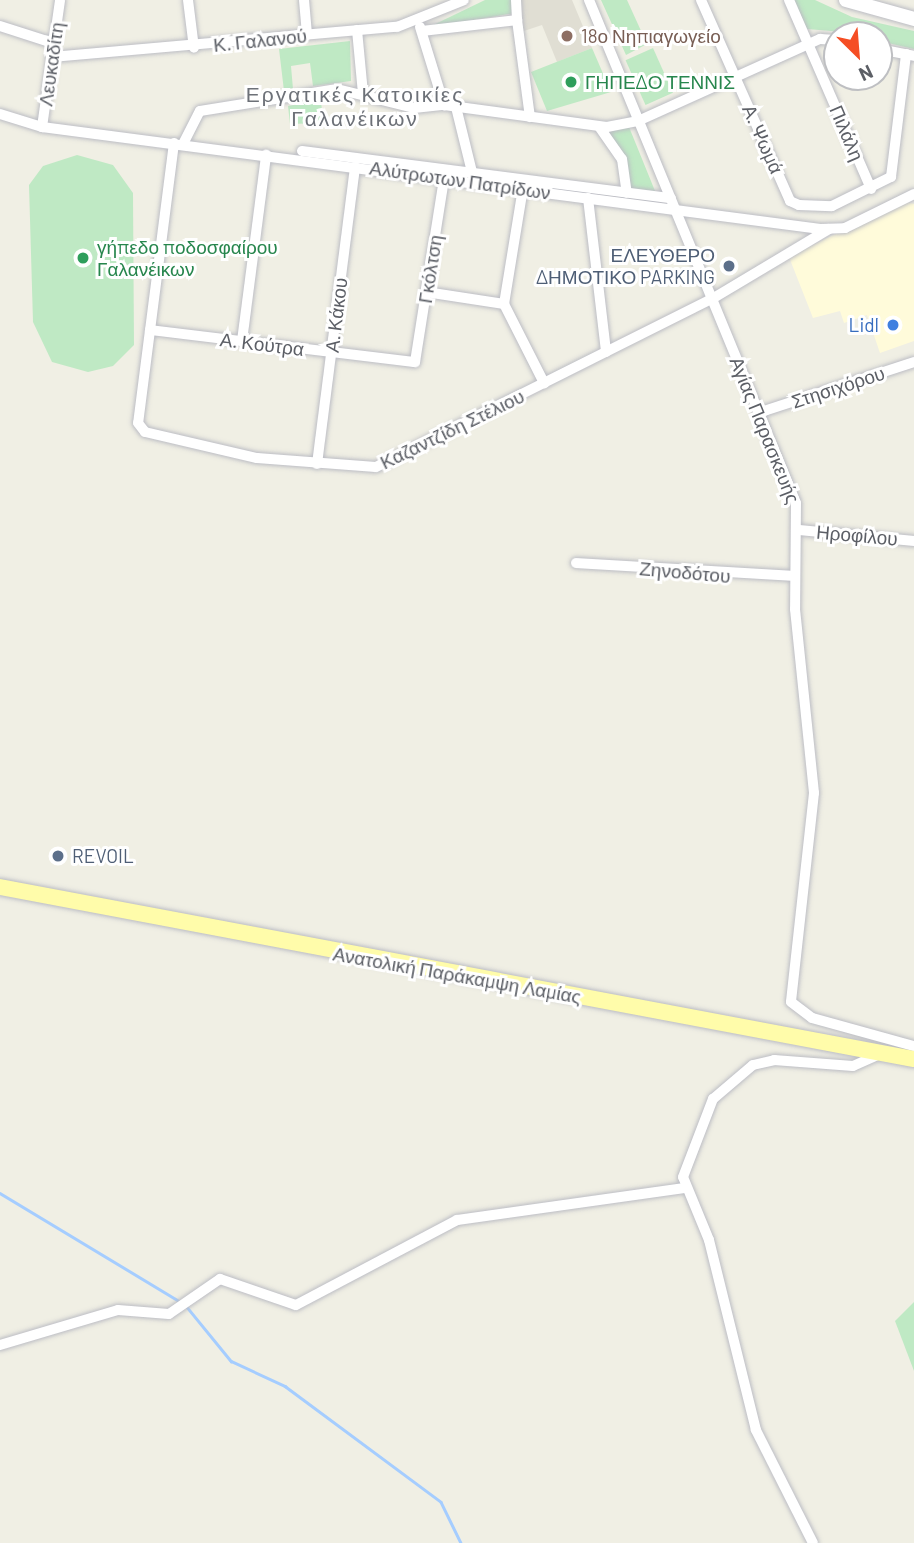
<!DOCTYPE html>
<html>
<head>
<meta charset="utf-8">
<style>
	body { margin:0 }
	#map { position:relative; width:914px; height:1543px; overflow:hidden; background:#f0efe4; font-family:Barlow,sans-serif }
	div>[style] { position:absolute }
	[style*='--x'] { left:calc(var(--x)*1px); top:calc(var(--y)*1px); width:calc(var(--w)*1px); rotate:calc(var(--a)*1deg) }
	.commercial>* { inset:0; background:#fffbda }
	.education>* { inset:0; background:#e0ded3 }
	.green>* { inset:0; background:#bfe9c4; transform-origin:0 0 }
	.stream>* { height:2.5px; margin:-1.25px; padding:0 1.25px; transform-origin:1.25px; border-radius:1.25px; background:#a5cdff }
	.roads { filter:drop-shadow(0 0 2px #bcbdc4) drop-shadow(0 0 2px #bcbdc4) }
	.street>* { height:10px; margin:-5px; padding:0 5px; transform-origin:5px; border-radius:5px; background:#fff }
	.secondary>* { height:14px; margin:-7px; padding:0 7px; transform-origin:7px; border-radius:7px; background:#fff }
	.primary>* { height:16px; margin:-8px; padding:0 8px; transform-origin:8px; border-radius:8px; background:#fffcaa }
	.dots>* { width:19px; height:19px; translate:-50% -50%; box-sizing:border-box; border:4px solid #fff; border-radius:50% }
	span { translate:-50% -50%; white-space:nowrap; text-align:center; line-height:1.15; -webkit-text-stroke:6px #fff; paint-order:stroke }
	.education-label { font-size:19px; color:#785e54 }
	.left { translate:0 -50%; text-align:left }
	.street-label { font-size:19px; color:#5c5f66 }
	.leisure-label { font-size:19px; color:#27864d }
	.service-label { font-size:19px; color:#4e5e75 }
	.right { translate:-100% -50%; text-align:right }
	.shop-label { font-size:19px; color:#366cbe }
	.neighbourhood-label { font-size:21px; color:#6d7178; letter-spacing:2px }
	.north { position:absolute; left:823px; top:21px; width:70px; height:70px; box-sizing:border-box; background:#fff; border:2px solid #bebfc2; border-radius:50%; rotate:155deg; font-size:19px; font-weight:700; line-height:28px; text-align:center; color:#5c5f66 }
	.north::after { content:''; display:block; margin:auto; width:24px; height:32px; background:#f54e24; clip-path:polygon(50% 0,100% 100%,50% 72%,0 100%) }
</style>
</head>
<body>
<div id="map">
	<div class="commercial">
		<div style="clip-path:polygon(902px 201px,914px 204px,914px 341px,880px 353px,867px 315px,844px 323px,840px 311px,813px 318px,789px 257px)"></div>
	</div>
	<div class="education">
		<div style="clip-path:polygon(516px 0,572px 0,592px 48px,557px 62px,542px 25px,521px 32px)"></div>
	</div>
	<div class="green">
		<div style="clip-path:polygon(485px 0,513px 0,515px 13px,427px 28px)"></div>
		<div style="clip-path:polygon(601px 0,627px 0,647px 44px,626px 55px)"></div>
		<div style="clip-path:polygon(794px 0,815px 0,852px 17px,914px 31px,914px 49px,879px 41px,879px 35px,807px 29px)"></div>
		<div style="clip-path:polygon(350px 41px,351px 81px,313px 86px,310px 63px,291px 66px,293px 89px,284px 91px,279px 49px)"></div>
		<div style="clip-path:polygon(592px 48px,611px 92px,547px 111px,531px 72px)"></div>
		<div style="left:653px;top:48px;width:49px;height:30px;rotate:66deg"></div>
		<div style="clip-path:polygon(321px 100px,323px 123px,290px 124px,288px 106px)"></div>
		<div style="clip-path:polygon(627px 122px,655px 191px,629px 189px,607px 130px)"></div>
		<div style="clip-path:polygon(77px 155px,113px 165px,133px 193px,134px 345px,113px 366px,88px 372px,52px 362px,33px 322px,29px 185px,43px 166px)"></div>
		<div style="clip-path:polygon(914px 1302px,914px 1371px,895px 1321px)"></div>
	</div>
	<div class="stream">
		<div style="--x:0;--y:1193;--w:213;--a:31.1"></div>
		<div style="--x:187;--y:1307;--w:70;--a:50.8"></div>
		<div style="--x:231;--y:1361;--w:60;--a:24.8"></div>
		<div style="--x:285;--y:1386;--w:194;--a:36.6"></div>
		<div style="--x:441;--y:1502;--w:46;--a:64"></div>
	</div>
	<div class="roads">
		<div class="street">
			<div style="--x:188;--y:0;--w:48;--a:82.9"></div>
			<div style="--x:304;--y:0;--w:35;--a:85"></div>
			<div style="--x:516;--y:0;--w:20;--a:87"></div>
			<div style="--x:589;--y:0;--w:544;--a:67.63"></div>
			<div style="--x:796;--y:503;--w:106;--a:90.5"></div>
			<div style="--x:795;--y:609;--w:185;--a:84.1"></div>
			<div style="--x:814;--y:793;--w:210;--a:96.3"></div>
			<div style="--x:791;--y:1002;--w:26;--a:37"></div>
			<div style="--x:812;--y:1018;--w:106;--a:15.4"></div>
			<div style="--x:701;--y:0;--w:220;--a:66.1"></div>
			<div style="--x:790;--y:201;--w:10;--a:24"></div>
			<div style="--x:799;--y:205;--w:33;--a:2"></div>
			<div style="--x:832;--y:206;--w:66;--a:-26.2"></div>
			<div style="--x:891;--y:177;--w:124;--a:-83"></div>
			<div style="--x:789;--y:0;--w:206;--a:66.5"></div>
			<div style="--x:0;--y:26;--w:56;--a:17.8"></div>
			<div style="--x:420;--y:27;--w:82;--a:72.9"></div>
			<div style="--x:357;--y:30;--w:64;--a:84.6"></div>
			<div style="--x:422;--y:31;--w:96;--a:-6.6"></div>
			<div style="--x:517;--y:20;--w:98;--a:82.4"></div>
			<div style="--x:879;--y:49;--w:36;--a:11"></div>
			<div style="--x:51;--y:57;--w:347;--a:-5"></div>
			<div style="--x:397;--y:27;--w:72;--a:-21.9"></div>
			<div style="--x:456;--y:107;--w:67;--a:76.2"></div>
			<div style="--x:0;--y:114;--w:44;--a:17.2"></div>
			<div style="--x:42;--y:127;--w:785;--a:7.47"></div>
			<div style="--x:820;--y:229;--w:25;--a:-2"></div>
			<div style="--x:845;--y:228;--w:77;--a:-26.2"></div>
			<div style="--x:42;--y:127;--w:128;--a:-81.9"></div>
			<div style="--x:600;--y:128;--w:38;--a:55"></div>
			<div style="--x:622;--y:159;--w:34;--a:82"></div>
			<div style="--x:174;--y:143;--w:282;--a:97.3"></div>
			<div style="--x:138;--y:423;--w:11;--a:52"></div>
			<div style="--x:145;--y:432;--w:115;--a:13.1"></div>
			<div style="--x:257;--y:458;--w:119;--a:4.3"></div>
			<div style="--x:376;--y:467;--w:376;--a:-26.6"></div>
			<div style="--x:712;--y:299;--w:136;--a:-30.9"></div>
			<div style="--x:183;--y:144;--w:37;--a:-63"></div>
			<div style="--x:200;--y:111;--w:139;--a:-9.1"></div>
			<div style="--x:337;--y:89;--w:79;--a:13.9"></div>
			<div style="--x:414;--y:108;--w:30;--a:-6"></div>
			<div style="--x:444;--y:105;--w:164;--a:7.7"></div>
			<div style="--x:607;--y:127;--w:32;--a:-11"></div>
			<div style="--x:638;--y:121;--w:200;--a:-24.3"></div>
			<div style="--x:820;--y:39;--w:17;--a:3"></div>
			<div style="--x:302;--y:151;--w:372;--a:7.3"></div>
			<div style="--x:523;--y:188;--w:118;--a:99.3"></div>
			<div style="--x:504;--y:304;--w:89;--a:63.1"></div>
			<div style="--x:588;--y:198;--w:155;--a:83.3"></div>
			<div style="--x:426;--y:292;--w:79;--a:8.7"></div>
			<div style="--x:150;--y:330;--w:267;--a:6.9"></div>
			<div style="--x:415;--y:362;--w:186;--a:-81"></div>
			<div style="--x:242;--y:341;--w:188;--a:-82.6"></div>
			<div style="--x:761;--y:412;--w:161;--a:-18.1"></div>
			<div style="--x:317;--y:464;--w:300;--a:-82.7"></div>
			<div style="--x:799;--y:530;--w:116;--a:5.5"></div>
			<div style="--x:576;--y:563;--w:219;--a:3.4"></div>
			<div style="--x:0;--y:1345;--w:123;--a:-16.5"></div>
			<div style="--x:118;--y:1310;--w:51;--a:4.5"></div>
			<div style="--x:169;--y:1314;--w:62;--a:-34.5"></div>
			<div style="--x:220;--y:1279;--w:80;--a:18.9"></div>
			<div style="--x:296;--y:1305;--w:182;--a:-27.8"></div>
			<div style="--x:457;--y:1220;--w:230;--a:-8"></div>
			<div style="--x:813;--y:1543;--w:127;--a:-116.8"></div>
			<div style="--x:756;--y:1430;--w:196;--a:-103.9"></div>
			<div style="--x:709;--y:1240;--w:68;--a:-112.4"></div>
			<div style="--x:683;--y:1177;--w:84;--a:-69"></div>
			<div style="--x:713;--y:1099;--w:52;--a:-40.4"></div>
			<div style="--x:753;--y:1065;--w:22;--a:-13"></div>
			<div style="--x:774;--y:1060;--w:79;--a:4.3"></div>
			<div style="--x:853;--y:1066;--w:32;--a:-24"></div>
		</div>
		<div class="secondary">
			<div style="--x:846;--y:0;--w:71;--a:15.6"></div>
		</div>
		<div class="primary">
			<div style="--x:0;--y:887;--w:930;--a:10.66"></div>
		</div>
	</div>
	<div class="dots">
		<div style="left:567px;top:36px;background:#8d6e63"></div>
		<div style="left:571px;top:82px;background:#2e9e5b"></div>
		<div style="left:83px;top:258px;background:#2e9e5b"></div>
		<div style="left:729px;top:266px;background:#5c6f8a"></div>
		<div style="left:893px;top:325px;background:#3f7fe0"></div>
		<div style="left:58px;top:856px;background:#5c6f8a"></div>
	</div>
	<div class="education-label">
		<span class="left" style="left:581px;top:36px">18ο Νηπιαγωγείο</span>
	</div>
	<div class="street-label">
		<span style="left:260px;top:40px;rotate:-6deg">Κ. Γαλανού</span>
		<span style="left:51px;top:64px;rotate:-82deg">Λευκαδίτη</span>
		<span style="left:847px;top:133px;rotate:67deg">Πιλάλη</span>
		<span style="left:763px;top:139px;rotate:66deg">Α. Ψωμά</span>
		<span style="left:460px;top:180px;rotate:8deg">Αλύτρωτων Πατρίδων</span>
		<span style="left:430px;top:269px;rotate:-81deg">Γκόλτση</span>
		<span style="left:336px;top:315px;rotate:-83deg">Α. Κάκου</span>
		<span style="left:262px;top:344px;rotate:7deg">Α. Κούτρα</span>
		<span style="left:838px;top:387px;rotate:-18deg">Στησιχόρου</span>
		<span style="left:452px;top:429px;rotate:-26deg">Καζαντζίδη Στέλιου</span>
		<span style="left:765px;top:430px;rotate:68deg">Αγίας Παρασκευής</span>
		<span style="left:857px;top:535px;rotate:5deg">Ηροφίλου</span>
		<span style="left:685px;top:572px;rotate:5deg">Ζηνοδότου</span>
		<span style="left:457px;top:975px;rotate:10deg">Ανατολική Παράκαμψη Λαμίας</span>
	</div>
	<div class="leisure-label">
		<span class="left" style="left:585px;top:82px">ΓΗΠΕΔΟ ΤΕΝΝΙΣ</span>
		<span class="left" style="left:97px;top:258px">γήπεδο ποδοσφαίρου<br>Γαλανέικων</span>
	</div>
	<div class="service-label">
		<span class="right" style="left:715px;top:266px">ΕΛΕΥΘΕΡΟ<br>ΔΗΜΟΤΙΚΟ PARKING</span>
		<span class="left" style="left:72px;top:856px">REVOIL</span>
	</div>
	<div class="shop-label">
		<span class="right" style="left:879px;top:325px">Lidl</span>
	</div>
	<div class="neighbourhood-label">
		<span style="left:355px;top:106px">Εργατικές Κατοικίες<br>Γαλανέικων</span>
	</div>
	<div class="north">N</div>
</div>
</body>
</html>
